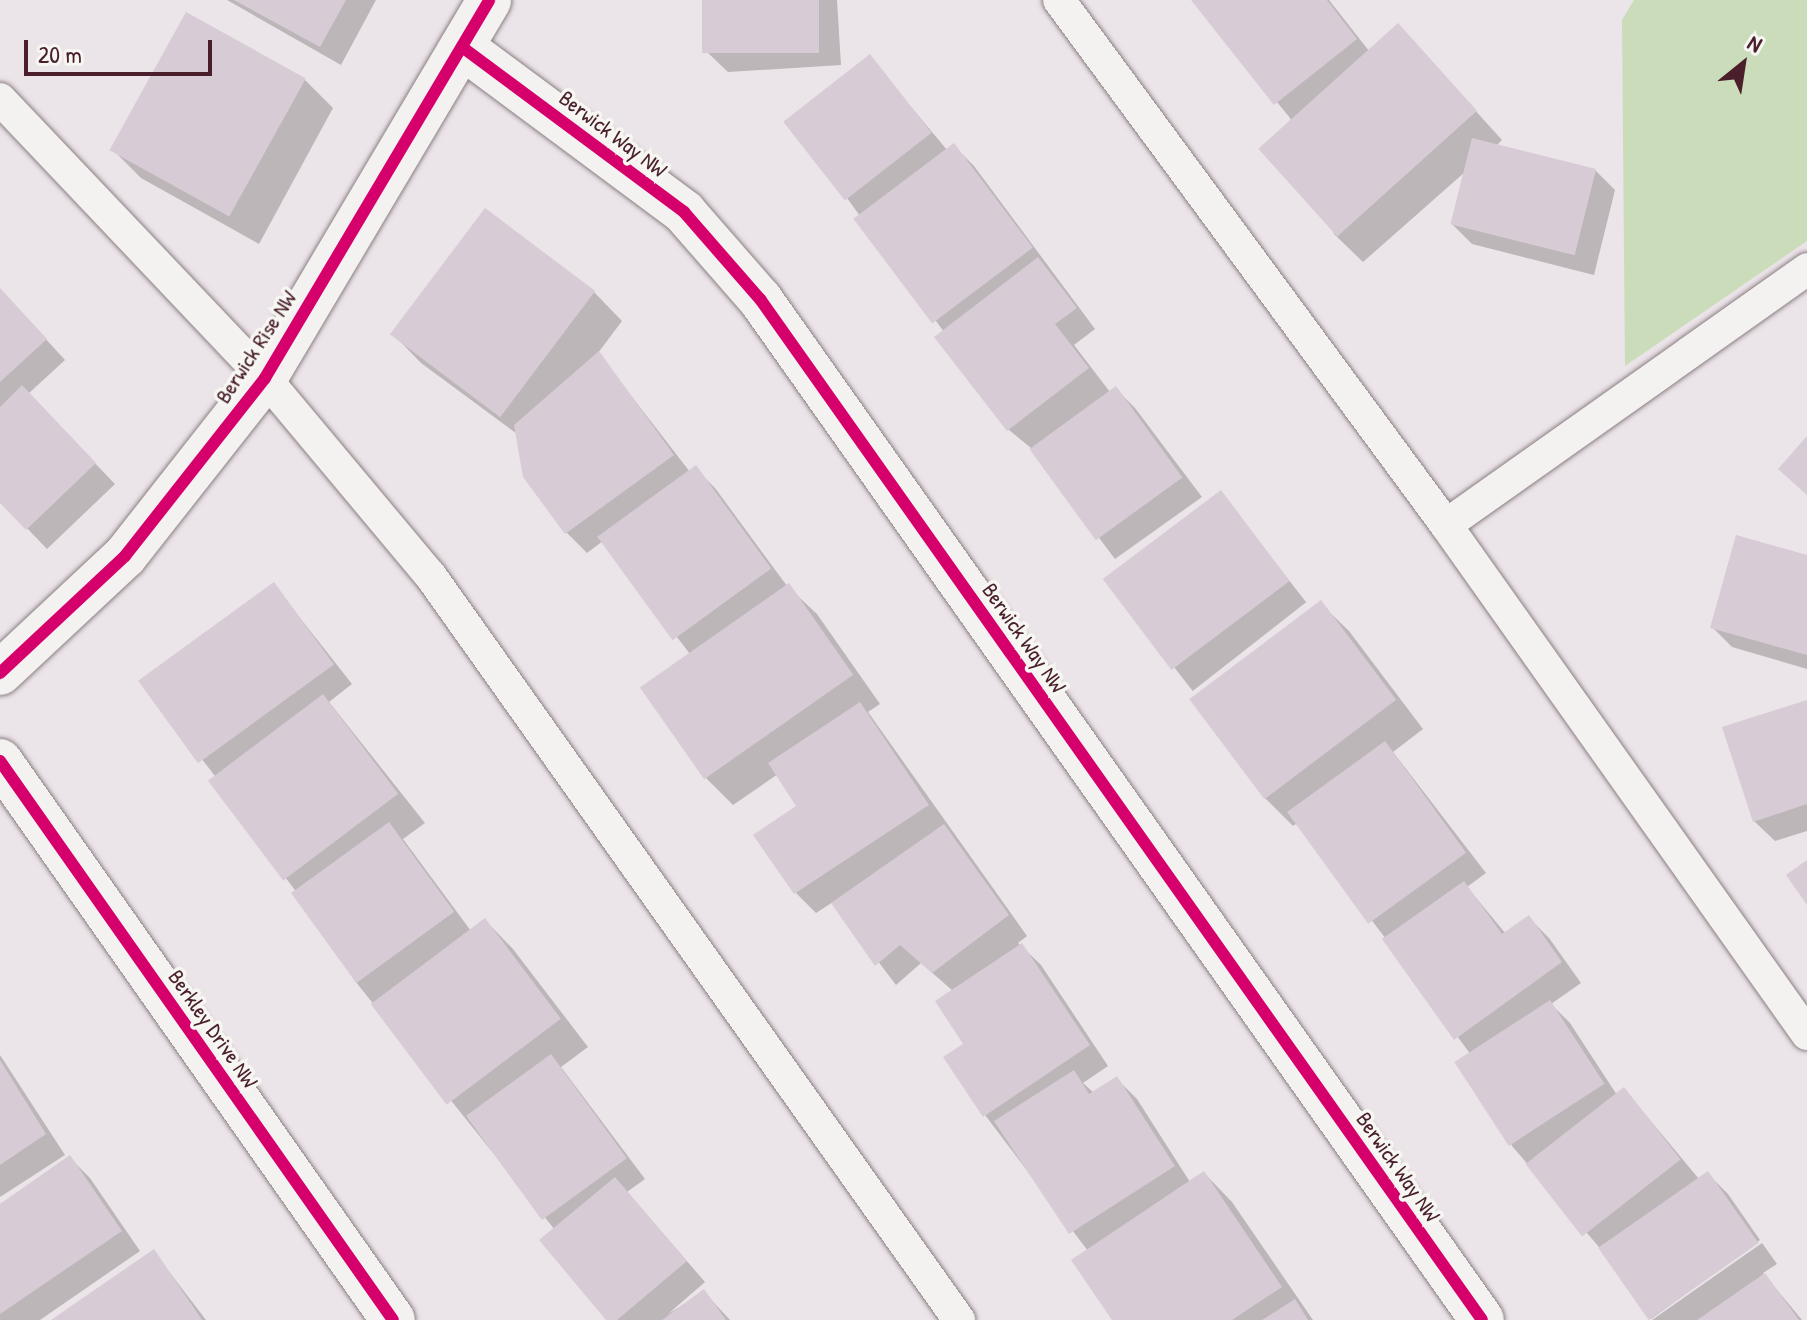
<!DOCTYPE html>
<html>
<head>
<meta charset="utf-8">
<style>
	body { margin:0 }
	#map { position:relative; width:1807px; height:1320px; overflow:hidden; background:#ebe4e8; font-family:"Patrick Hand",sans-serif }
	div>[style] { position:absolute }
	[style*='--x'] { left:calc(var(--x)*1px); top:calc(var(--y)*1px); width:calc(var(--w)*1px); rotate:calc(var(--a)*1deg) }
	.green>* { inset:0; background:#cadcb9 }
	.shadow>* { inset:0; background:#0003; transform-origin:0 0 }
	.building>* { inset:0; background:#d7cbd5; transform-origin:0 0 }
	.roads { filter:drop-shadow(0 0 2px #8b7f83) drop-shadow(0 0 2px #8b7f83) }
	.lane>* { height:32px; margin:-16px; padding:0 16px; transform-origin:16px; border-radius:16px; background:#f4f2f1 }
	.street>* { height:44px; margin:-22px; padding:0 22px; transform-origin:22px; border-radius:22px; background:#f4f2f1 }
	.secondary>* { height:44px; margin:-22px; padding:0 22px; transform-origin:22px; border-radius:22px; background:#f4f2f1 }
	.cycleway>* { height:12px; margin:-6px; padding:0 6px; transform-origin:6px; border-radius:6px; background:#d6006c }
	span { translate:-50% -50%; white-space:nowrap; text-align:center; line-height:1.15; -webkit-text-stroke:7px #f6f6f2; paint-order:stroke }
	.street-label { font-size:22px; color:#4a1f2b }
	.north { position:absolute; left:1703px; top:24px; width:80px; height:80px; -webkit-text-stroke:6px #f6f6f2; paint-order:stroke; rotate:30deg; font-size:22px; font-weight:700; line-height:32px; text-align:center; color:#4a1f2b }
	.north::after { content:''; display:block; margin:auto; width:28px; height:36px; background:#4a1f2b; clip-path:polygon(50% 0,100% 100%,50% 72%,0 100%) }
	.scale { position:absolute; left:24px; top:40px; width:188px; height:36px; box-sizing:border-box; border:4px solid #4a1f2b; border-top:0; padding-left:10px; font-size:24px; line-height:28px; white-space:nowrap; color:#4a1f2b; -webkit-text-stroke:6px #f6f6f2; paint-order:stroke }
</style>
</head>
<body>
<div id="map">
	<div class="green">
		<div style="clip-path:polygon(1634px 0,1807px 0,1807px 241px,1625px 366px,1622px 20px)"></div>
	</div>
	<div class="shadow">
		<div style="clip-path:polygon(227px 0,376px 0,341px 65px)"></div>
		<div style="clip-path:polygon(704px 0,837px 0,841px 65px,728px 72px,707px 52px)"></div>
		<div style="clip-path:polygon(1194px 0,1329px 0,1369px 51px,1398px 25px,1502px 140px,1496px 146px,1595px 170px,1615px 190px,1594px 275px,1472px 244px,1452px 224px,1465px 172px,1363px 262px,1334px 234px,1290px 118px)"></div>
		<div style="clip-path:polygon(869px 57px,948px 151px,954px 146px,974px 166px,1095px 329px,1074px 345px,1110px 392px,1115px 388px,1135px 408px,1202px 497px,1115px 559px,1031px 448px,1009px 430px,936px 338px,944px 332px,847px 198px)"></div>
		<div style="clip-path:polygon(305px 80px,333px 108px,259px 244px,141px 178px,112px 149px)"></div>
		<div style="clip-path:polygon(0 289px,65px 360px,28px 394px,115px 484px,47px 549px,0 500px)"></div>
		<div style="clip-path:polygon(594px 292px,622px 321px,598px 353px,690px 472px,695px 468px,715px 488px,787px 586px,817px 614px,880px 704px,868px 712px,1027px 936px,1018px 943px,1041px 965px,1108px 1066px,1083px 1083px,1094px 1093px,1117px 1079px,1137px 1099px,1190px 1182px,1204px 1173px,1232px 1202px,1313px 1320px,1114px 1320px,1088px 1251px,985px 1115px,953px 991px,921px 963px,896px 985px,833px 902px,816px 913px,796px 893px,756px 835px,799px 806px,778px 774px,733px 805px,705px 777px,642px 687px,690px 654px,603px 541px,587px 553px,567px 533px,517px 434px,421px 363px,393px 334px)"></div>
		<div style="left:1220px;top:492px;width:140px;height:144px;rotate:52deg"></div>
		<div style="clip-path:polygon(1807px 557px,1807px 669px,1732px 647px,1712px 627px)"></div>
		<div style="clip-path:polygon(274px 585px,352px 684px,329px 702px,425px 823px,403px 839px,471px 931px,485px 920px,513px 949px,588px 1047px,561px 1067px,645px 1179px,627px 1192px,705px 1282px,668px 1314px,704px 1292px,730px 1320px,609px 1320px,555px 1230px,355px 981px,295px 890px,210px 780px,215px 776px,142px 682px)"></div>
		<div style="clip-path:polygon(1320px 603px,1349px 631px,1423px 729px,1393px 752px,1486px 873px,1467px 887px,1506px 934px,1529px 918px,1549px 938px,1581px 983px,1551px 1004px,1570px 1023px,1617px 1095px,1624px 1089px,1699px 1179px,1708px 1174px,1728px 1194px,1760px 1240px,1651px 1319px,1605px 1254px,1512px 1146px,1471px 1055px,1386px 939px,1297px 823px,1293px 826px,1265px 798px,1191px 700px)"></div>
		<div style="clip-path:polygon(1807px 702px,1807px 831px,1775px 841px,1754px 821px)"></div>
		<div style="clip-path:polygon(0 1055px,65px 1155px,0 1197px)"></div>
		<div style="clip-path:polygon(70px 1158px,90px 1178px,140px 1251px,40px 1320px,0 1320px,0 1206px)"></div>
		<div style="clip-path:polygon(1762px 1243px,1777px 1264px,1763px 1273px,1802px 1320px,1652px 1320px)"></div>
		<div style="clip-path:polygon(154px 1252px,206px 1320px,55px 1320px)"></div>
	</div>
	<div class="building">
		<div style="clip-path:polygon(234px 0,346px 0,320px 47px)"></div>
		<div style="left:702px;top:0;width:117px;height:53px"></div>
		<div style="clip-path:polygon(1191px 0,1327px 0,1357px 39px,1274px 105px)"></div>
		<div style="left:186px;top:12px;width:137px;height:158px;rotate:29deg"></div>
		<div style="left:1398px;top:23px;width:118px;height:188px;rotate:48deg"></div>
		<div style="left:870px;top:54px;width:100px;height:110px;rotate:52deg"></div>
		<div style="left:1472px;top:138px;width:128px;height:89px;rotate:14deg"></div>
		<div style="left:954px;top:143px;width:131px;height:126px;rotate:53deg"></div>
		<div style="left:485px;top:208px;width:138px;height:158px;rotate:37deg"></div>
		<div style="clip-path:polygon(1038px 257px,1077px 308px,1055px 324px,1089px 368px,1007px 431px,934px 337px)"></div>
		<div style="clip-path:polygon(0 288px,47px 339px,0 382px)"></div>
		<div style="clip-path:polygon(599px 351px,674px 455px,565px 534px,523px 477px,514px 425px)"></div>
		<div style="clip-path:polygon(22px 385px,96px 463px,26px 530px,0 503px,0 407px)"></div>
		<div style="left:1116px;top:386px;width:113px;height:107px;rotate:54deg"></div>
		<div style="clip-path:polygon(1807px 436px,1807px 495px,1778px 469px)"></div>
		<div style="left:696px;top:465px;width:128px;height:122px;rotate:54deg"></div>
		<div style="left:1221px;top:490px;width:114px;height:148px;rotate:53deg"></div>
		<div style="clip-path:polygon(1736px 535px,1807px 555px,1807px 655px,1710px 628px)"></div>
		<div style="left:274px;top:582px;width:102px;height:168px;rotate:54deg"></div>
		<div style="left:789px;top:583px;width:112px;height:182px;rotate:55deg"></div>
		<div style="left:1321px;top:600px;width:125px;height:165px;rotate:53deg"></div>
		<div style="left:323px;top:694px;width:125px;height:144px;rotate:53deg"></div>
		<div style="clip-path:polygon(1807px 700px,1807px 804px,1753px 822px,1722px 727px)"></div>
		<div style="clip-path:polygon(860px 702px,929px 805px,794px 894px,753px 835px,796px 806px,768px 763px)"></div>
		<div style="left:1385px;top:741px;width:138px;height:121px;rotate:54deg"></div>
		<div style="left:389px;top:822px;width:111px;height:121px;rotate:54deg"></div>
		<div style="clip-path:polygon(944px 824px,1009px 915px,932px 973px,900px 945px,875px 966px,831px 903px)"></div>
		<div style="clip-path:polygon(1807px 860px,1807px 905px,1786px 875px)"></div>
		<div style="clip-path:polygon(1464px 881px,1502px 934px,1529px 915px,1562px 962px,1454px 1040px,1382px 939px)"></div>
		<div style="left:485px;top:918px;width:126px;height:143px;rotate:53deg"></div>
		<div style="clip-path:polygon(1022px 943px,1090px 1045px,983px 1117px,943px 1057px,963px 1044px,935px 1001px)"></div>
		<div style="left:1550px;top:1000px;width:100px;height:114px;rotate:57deg"></div>
		<div style="left:551px;top:1054px;width:129px;height:105px;rotate:54deg"></div>
		<div style="clip-path:polygon(0 1060px,46px 1134px,0 1165px)"></div>
		<div style="clip-path:polygon(1074px 1070px,1089px 1094px,1117px 1076px,1175px 1166px,1069px 1234px,994px 1121px)"></div>
		<div style="left:1624px;top:1087px;width:92px;height:125px;rotate:52deg"></div>
		<div style="clip-path:polygon(70px 1155px,122px 1231px,0 1314px,0 1204px)"></div>
		<div style="clip-path:polygon(1204px 1171px,1282px 1287px,1232px 1320px,1112px 1320px,1071px 1260px)"></div>
		<div style="left:1708px;top:1171px;width:88px;height:134px;rotate:55deg"></div>
		<div style="clip-path:polygon(615px 1177px,687px 1261px,617px 1320px,606px 1320px,539px 1240px)"></div>
		<div style="clip-path:polygon(154px 1249px,202px 1320px,51px 1320px)"></div>
		<div style="clip-path:polygon(1765px 1273px,1799px 1320px,1697px 1320px)"></div>
		<div style="clip-path:polygon(704px 1289px,726px 1320px,662px 1320px)"></div>
		<div style="clip-path:polygon(1295px 1299px,1308px 1320px,1262px 1320px)"></div>
	</div>
	<div class="roads">
		<div class="lane">
			<div style="--x:1059;--y:0;--w:652;--a:53.6"></div>
			<div style="--x:1446;--y:525;--w:624;--a:54.65"></div>
			<div style="--x:0;--y:99;--w:385;--a:46.5"></div>
			<div style="--x:265;--y:378;--w:257;--a:50.1"></div>
			<div style="--x:430;--y:575;--w:914;--a:54.62"></div>
			<div style="--x:1446;--y:525;--w:443;--a:-35.3"></div>
		</div>
		<div class="street">
			<div style="--x:462;--y:47;--w:277;--a:36.6"></div>
			<div style="--x:684;--y:212;--w:116;--a:48.9"></div>
			<div style="--x:760;--y:299;--w:1250;--a:54.73"></div>
			<div style="--x:0;--y:673;--w:171;--a:-43.1"></div>
			<div style="--x:125;--y:556;--w:226;--a:-51.8"></div>
			<div style="--x:265;--y:378;--w:439;--a:-59.3"></div>
		</div>
		<div class="secondary">
			<div style="--x:0;--y:761;--w:683;--a:54.89"></div>
		</div>
	</div>
	<div class="cycleway">
		<div style="--x:462;--y:47;--w:277;--a:36.6"></div>
		<div style="--x:684;--y:212;--w:116;--a:48.9"></div>
		<div style="--x:760;--y:299;--w:1250;--a:54.73"></div>
		<div style="--x:0;--y:673;--w:171;--a:-43.1"></div>
		<div style="--x:125;--y:556;--w:226;--a:-51.8"></div>
		<div style="--x:265;--y:378;--w:439;--a:-59.3"></div>
		<div style="--x:0;--y:761;--w:683;--a:54.89"></div>
	</div>
	<div class="street-label">
		<span style="left:613px;top:134px;rotate:37deg">Berwick Way NW</span>
		<span style="left:256px;top:347px;rotate:-57deg">Berwick Rise NW</span>
		<span style="left:1024px;top:638px;rotate:55deg">Berwick Way NW</span>
		<span style="left:213px;top:1029px;rotate:55deg">Berkley Drive NW</span>
		<span style="left:1398px;top:1167px;rotate:55deg">Berwick Way NW</span>
	</div>
	<div class="north">N</div>
	<div class="scale">20 m</div>
</div>
</body>
</html>
